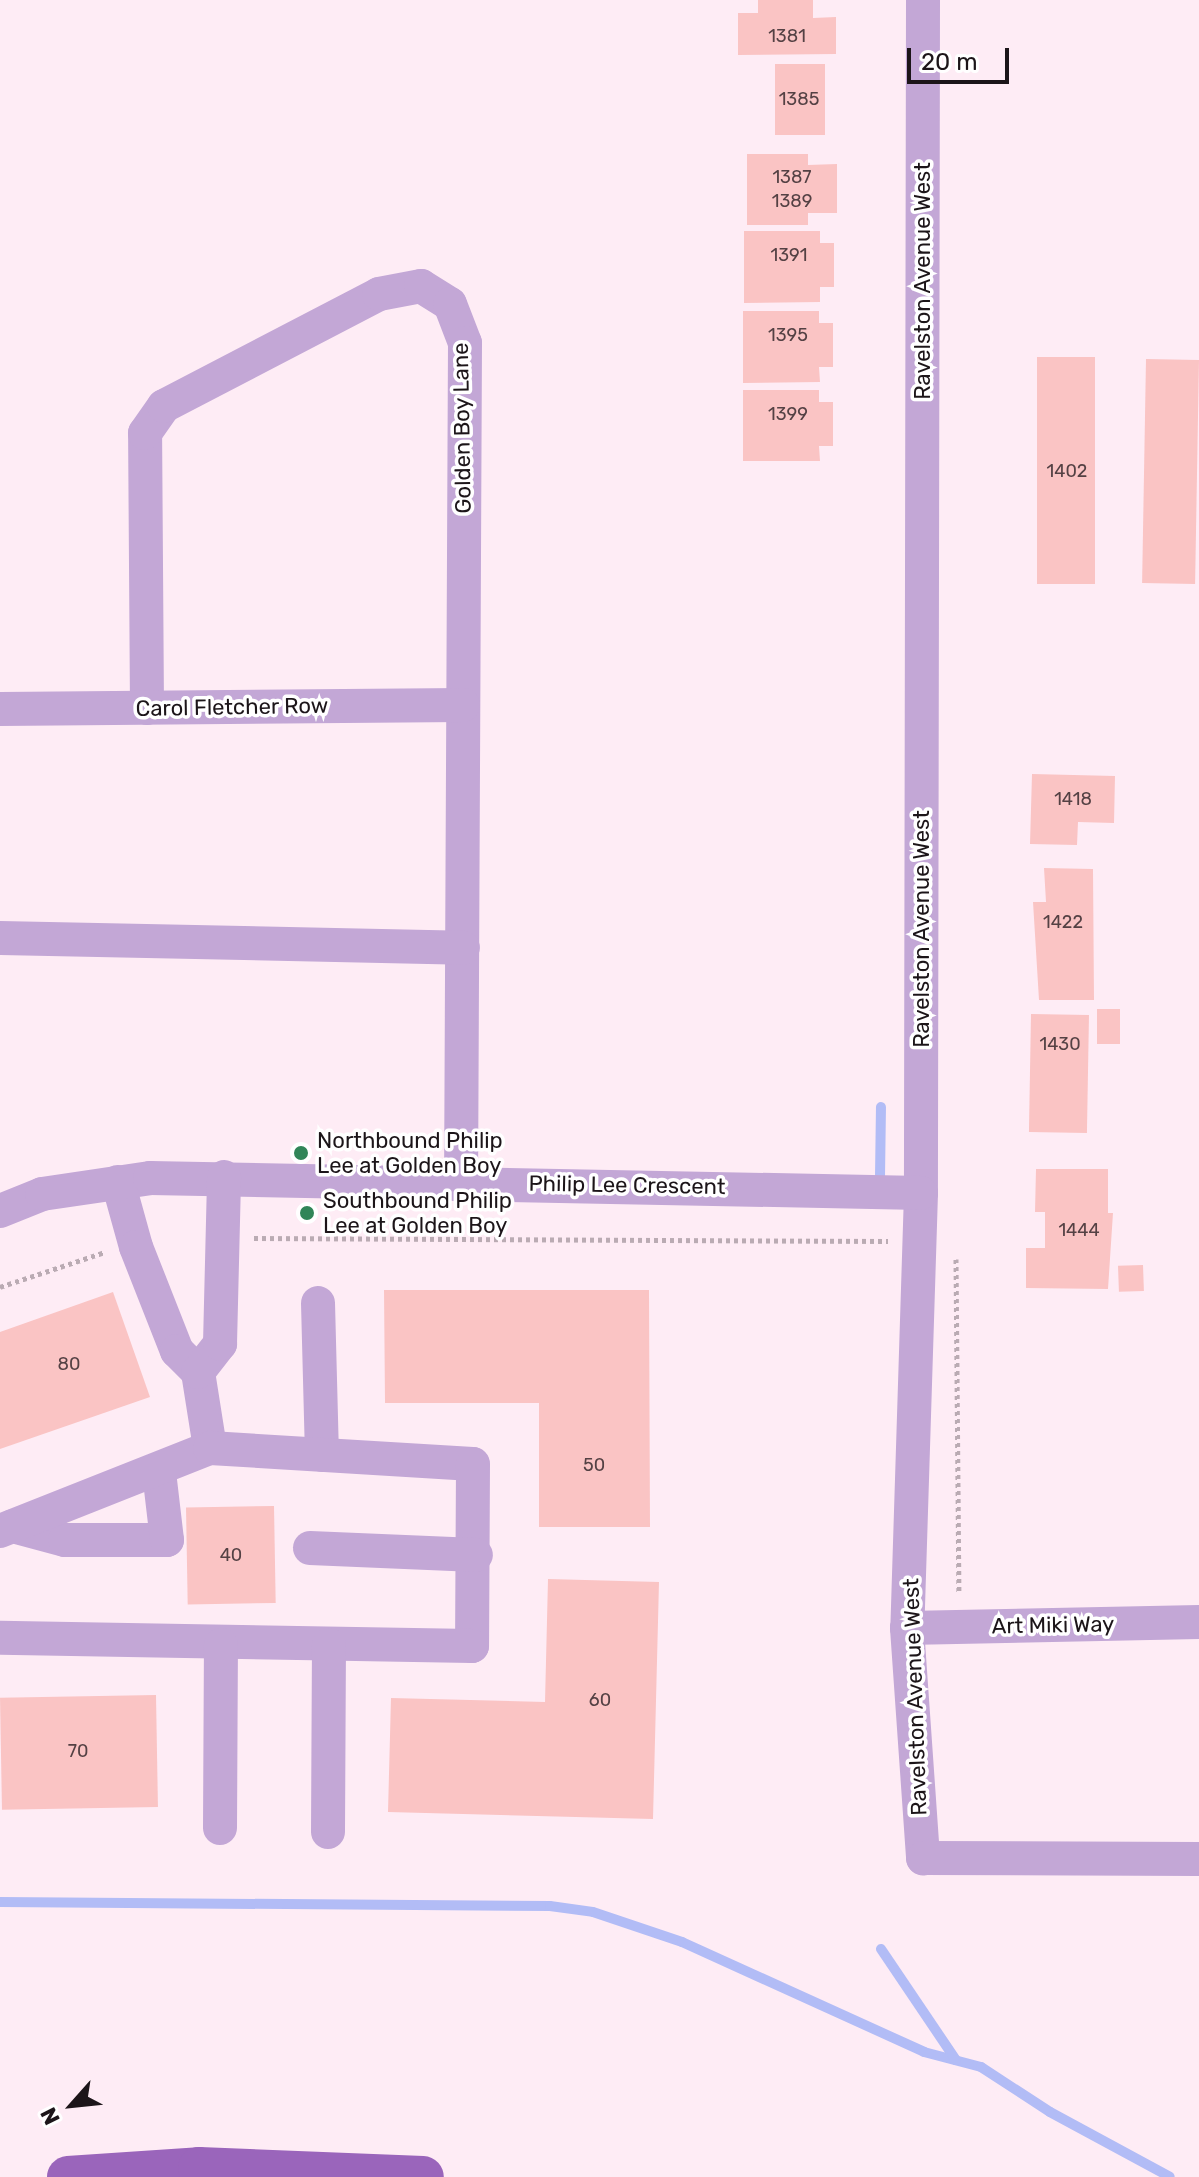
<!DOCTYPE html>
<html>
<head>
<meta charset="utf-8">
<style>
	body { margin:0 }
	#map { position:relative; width:1199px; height:2177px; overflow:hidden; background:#feecf5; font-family:Rubik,sans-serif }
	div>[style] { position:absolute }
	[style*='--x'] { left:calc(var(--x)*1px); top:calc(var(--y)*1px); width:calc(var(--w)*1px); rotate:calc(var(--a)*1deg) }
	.stream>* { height:10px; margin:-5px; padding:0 5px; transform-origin:5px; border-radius:5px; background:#b2bcf6 }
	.building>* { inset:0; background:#fac4c4; transform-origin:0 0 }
	.path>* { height:5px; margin-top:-2.5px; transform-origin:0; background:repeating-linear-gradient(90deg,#baabb3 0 4px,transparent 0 8px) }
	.minor>* { height:34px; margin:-17px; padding:0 17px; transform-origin:17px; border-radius:17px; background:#c3a7d6 }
	.major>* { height:42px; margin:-21px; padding:0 21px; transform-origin:21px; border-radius:21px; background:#9a65bb }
	.dots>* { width:22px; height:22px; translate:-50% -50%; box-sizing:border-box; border:4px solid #fff; border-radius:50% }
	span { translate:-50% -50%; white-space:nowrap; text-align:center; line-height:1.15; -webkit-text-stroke:7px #fff; paint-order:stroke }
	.number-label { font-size:18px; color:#544144 }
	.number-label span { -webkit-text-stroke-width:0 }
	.street-label { font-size:22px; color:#1c1519 }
	.poi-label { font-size:22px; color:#1c1519 }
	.left { translate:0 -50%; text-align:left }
	.north { position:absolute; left:32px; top:2065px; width:80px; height:80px; -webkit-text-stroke:6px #fff; paint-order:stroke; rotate:243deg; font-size:22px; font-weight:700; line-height:32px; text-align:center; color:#1c1519 }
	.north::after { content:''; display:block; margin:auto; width:28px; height:36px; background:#1c1519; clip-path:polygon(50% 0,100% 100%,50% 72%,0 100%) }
	.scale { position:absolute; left:907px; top:48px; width:102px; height:36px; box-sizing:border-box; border:4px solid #1c1519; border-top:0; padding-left:10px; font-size:24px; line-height:28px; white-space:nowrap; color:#1c1519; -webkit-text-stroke:6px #fff; paint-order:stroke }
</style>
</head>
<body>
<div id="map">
	<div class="stream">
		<div style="--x:880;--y:1177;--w:70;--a:-89.2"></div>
		<div style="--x:0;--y:1902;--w:550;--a:0.42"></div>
		<div style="--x:550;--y:1906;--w:43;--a:7.9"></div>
		<div style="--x:593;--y:1912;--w:94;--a:18.6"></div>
		<div style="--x:682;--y:1942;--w:266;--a:24.4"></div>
		<div style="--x:924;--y:2052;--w:59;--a:14.7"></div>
		<div style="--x:981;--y:2067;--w:82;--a:33.1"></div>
		<div style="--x:1050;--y:2112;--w:136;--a:28.4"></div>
		<div style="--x:881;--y:1949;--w:134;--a:56"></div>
	</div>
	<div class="building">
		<div style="clip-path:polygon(758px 0,813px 0,813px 18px,836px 17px,836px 54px,738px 55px,738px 13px,758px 13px)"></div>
		<div style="left:775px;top:64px;width:50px;height:71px"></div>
		<div style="clip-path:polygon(747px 154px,808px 154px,808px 165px,837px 164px,837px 213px,808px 213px,808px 225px,747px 225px)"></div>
		<div style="clip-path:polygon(744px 231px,820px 231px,820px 243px,834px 243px,834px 287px,820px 287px,820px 302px,744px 303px)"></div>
		<div style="clip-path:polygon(743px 311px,819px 311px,819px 323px,833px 323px,833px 367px,819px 367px,820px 382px,743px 383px)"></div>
		<div style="left:1037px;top:357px;width:58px;height:227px"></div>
		<div style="left:1146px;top:359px;width:53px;height:224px;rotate:1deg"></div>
		<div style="clip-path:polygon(743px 390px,819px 390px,819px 402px,833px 402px,833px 446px,819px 446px,820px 461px,743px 461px)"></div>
		<div style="clip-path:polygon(1032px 774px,1115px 776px,1114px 823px,1078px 822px,1077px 845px,1030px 844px)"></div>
		<div style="clip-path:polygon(1044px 868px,1093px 869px,1094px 1000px,1039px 1000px,1033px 902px,1046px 902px)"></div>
		<div style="left:1097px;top:1009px;width:23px;height:35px"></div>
		<div style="left:1031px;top:1014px;width:58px;height:118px;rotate:1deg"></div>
		<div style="clip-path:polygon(1036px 1169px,1108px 1169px,1108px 1213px,1113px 1213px,1108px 1289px,1026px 1288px,1026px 1248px,1045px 1248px,1045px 1212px,1035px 1212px)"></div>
		<div style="left:1143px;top:1265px;width:26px;height:25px;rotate:88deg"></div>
		<div style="clip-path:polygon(384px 1290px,649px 1290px,650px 1527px,539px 1527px,539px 1403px,385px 1403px)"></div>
		<div style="clip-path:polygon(113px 1292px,150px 1397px,0 1449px,0 1332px)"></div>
		<div style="left:274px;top:1506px;width:97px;height:88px;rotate:89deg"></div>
		<div style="clip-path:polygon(548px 1579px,659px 1582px,653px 1819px,388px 1812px,391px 1698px,545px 1702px)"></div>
		<div style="left:156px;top:1695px;width:112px;height:156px;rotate:89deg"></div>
	</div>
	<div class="path">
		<div style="--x:254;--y:1238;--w:634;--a:0.27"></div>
		<div style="--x:956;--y:1259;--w:334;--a:89.5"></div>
		<div style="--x:0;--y:1287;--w:111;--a:-18.4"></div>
	</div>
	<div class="minor">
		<div style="--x:923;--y:0;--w:1193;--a:90.1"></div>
		<div style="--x:921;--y:1193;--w:435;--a:91.8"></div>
		<div style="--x:907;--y:1628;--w:231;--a:86"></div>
		<div style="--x:923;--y:1858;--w:276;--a:0.2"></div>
		<div style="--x:147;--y:708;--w:275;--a:-90.4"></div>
		<div style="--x:145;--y:433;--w:33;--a:-55"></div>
		<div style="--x:164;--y:406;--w:242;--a:-27.5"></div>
		<div style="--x:379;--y:294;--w:43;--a:-10.8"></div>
		<div style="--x:421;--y:286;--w:34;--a:32"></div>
		<div style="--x:450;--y:304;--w:42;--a:69"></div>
		<div style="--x:465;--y:343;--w:838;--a:90.27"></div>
		<div style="--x:0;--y:709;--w:463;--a:-0.5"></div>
		<div style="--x:0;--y:938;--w:463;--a:1.2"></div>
		<div style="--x:118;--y:1182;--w:67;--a:74.5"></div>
		<div style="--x:136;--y:1247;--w:112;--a:68.5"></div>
		<div style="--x:177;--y:1351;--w:30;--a:45"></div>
		<div style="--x:198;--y:1372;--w:77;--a:81"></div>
		<div style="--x:0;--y:1211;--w:45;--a:-22"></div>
		<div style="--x:42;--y:1194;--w:109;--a:-8.4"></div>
		<div style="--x:150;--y:1178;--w:771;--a:1.11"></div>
		<div style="--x:318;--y:1303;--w:152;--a:88.5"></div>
		<div style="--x:198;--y:1372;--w:36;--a:-52"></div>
		<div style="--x:220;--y:1344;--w:167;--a:-88.6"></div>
		<div style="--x:13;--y:1526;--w:54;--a:15.1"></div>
		<div style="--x:65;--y:1540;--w:102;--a:0"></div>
		<div style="--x:167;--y:1540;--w:68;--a:-96.7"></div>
		<div style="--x:0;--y:1531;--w:226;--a:-21.6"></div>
		<div style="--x:210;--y:1448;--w:263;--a:3.5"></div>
		<div style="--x:473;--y:1464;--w:182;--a:90.3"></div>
		<div style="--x:472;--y:1646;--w:472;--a:-179"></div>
		<div style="--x:310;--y:1548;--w:166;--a:2.4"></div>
		<div style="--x:907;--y:1628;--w:292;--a:-1.2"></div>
		<div style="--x:220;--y:1828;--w:183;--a:-89.7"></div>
		<div style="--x:328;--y:1832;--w:187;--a:-89.7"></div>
	</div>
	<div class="major">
		<div style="--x:68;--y:2177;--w:131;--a:-3.9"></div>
		<div style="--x:199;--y:2168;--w:224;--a:2.3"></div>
	</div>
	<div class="dots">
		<div style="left:301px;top:1153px;background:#318558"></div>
		<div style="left:307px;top:1213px;background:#318558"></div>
	</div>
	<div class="number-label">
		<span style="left:787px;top:36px">1381</span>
		<span style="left:799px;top:99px">1385</span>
		<span style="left:792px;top:177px">1387</span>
		<span style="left:792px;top:201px">1389</span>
		<span style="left:789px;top:255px">1391</span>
		<span style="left:788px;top:335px">1395</span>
		<span style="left:788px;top:414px">1399</span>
		<span style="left:1067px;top:471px">1402</span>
		<span style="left:1073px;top:799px">1418</span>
		<span style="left:1063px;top:922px">1422</span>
		<span style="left:1060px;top:1044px">1430</span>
		<span style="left:1079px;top:1230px">1444</span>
		<span style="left:69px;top:1364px">80</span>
		<span style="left:594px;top:1465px">50</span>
		<span style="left:231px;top:1555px">40</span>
		<span style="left:600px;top:1700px">60</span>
		<span style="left:78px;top:1751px">70</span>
	</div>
	<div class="street-label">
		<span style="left:923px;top:281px;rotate:-90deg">Ravelston Avenue West</span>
		<span style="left:462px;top:428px;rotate:-91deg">Golden Boy Lane</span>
		<span style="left:232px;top:707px;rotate:-1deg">Carol Fletcher Row</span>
		<span style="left:922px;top:929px;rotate:-90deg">Ravelston Avenue West</span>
		<span style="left:627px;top:1185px;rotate:1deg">Philip Lee Crescent</span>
		<span style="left:1053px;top:1625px;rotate:-1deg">Art Miki Way</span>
		<span style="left:915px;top:1697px;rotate:-92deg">Ravelston Avenue West</span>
	</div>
	<div class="poi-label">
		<span class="left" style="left:317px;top:1153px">Northbound Philip<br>Lee at Golden Boy</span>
		<span class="left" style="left:323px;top:1213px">Southbound Philip<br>Lee at Golden Boy</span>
	</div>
	<div class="north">N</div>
	<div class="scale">20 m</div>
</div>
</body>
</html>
